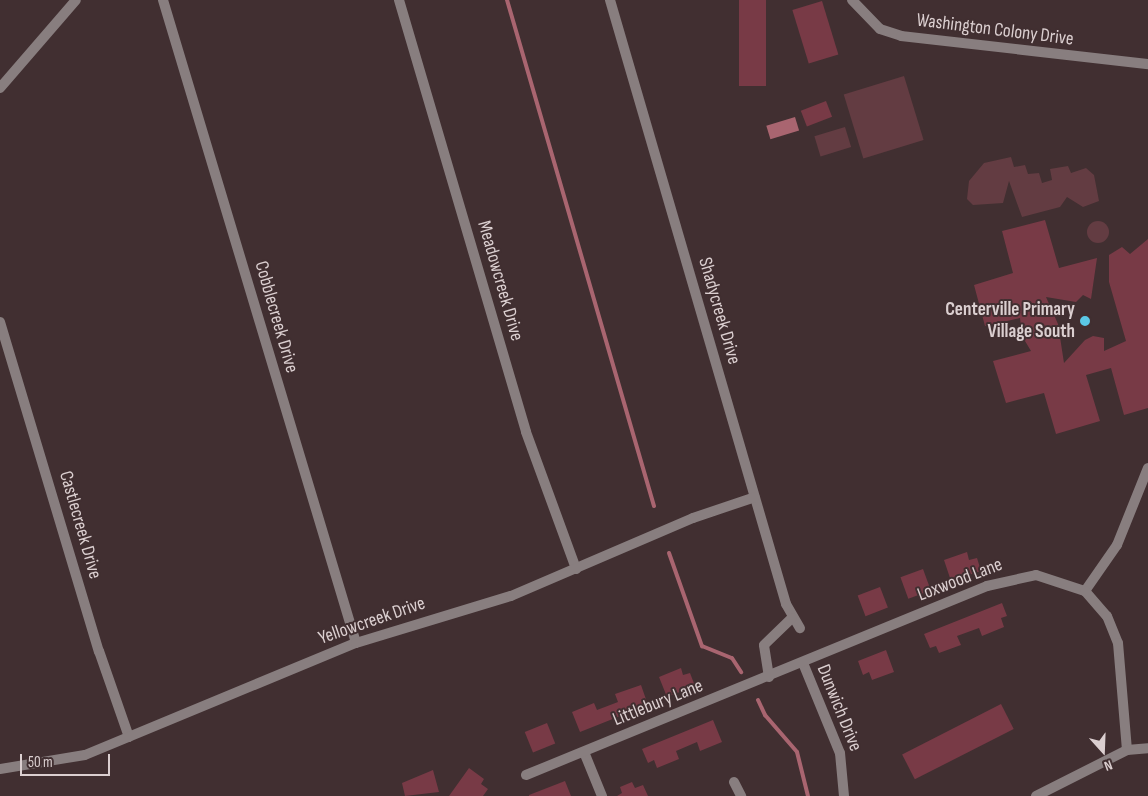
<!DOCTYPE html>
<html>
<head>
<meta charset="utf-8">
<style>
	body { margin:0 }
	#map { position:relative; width:1148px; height:796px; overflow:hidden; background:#412f31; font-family:"Sofia Sans Condensed",sans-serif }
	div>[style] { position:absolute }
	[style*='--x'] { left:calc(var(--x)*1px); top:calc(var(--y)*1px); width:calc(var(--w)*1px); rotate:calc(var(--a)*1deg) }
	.green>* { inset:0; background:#633c42; transform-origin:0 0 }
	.round { border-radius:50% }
	.water>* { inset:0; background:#a96570; transform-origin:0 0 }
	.stream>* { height:4px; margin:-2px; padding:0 2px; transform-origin:2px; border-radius:2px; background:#a96570 }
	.building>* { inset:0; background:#783a46; transform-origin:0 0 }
	.street>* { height:10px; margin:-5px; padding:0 5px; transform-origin:5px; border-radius:5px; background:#887e7f }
	.dots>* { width:14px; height:14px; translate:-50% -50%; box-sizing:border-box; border:2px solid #412f31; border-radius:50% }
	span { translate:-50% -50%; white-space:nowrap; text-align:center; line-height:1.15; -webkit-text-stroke:4px #412f31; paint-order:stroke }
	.street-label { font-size:19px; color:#dbcfd0 }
	.poi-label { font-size:19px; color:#dbcfd0; font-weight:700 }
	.right { translate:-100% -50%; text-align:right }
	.north { position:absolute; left:1078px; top:726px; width:50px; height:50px; -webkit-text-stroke:4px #412f31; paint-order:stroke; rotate:160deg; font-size:14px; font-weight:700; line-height:20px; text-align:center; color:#dbcfd0 }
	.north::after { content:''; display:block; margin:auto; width:18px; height:22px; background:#dbcfd0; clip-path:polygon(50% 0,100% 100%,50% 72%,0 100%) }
	.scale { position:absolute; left:20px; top:754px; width:90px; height:22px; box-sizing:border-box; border:2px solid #dbcfd0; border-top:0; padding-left:6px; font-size:15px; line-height:18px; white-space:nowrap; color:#dbcfd0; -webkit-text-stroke:4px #412f31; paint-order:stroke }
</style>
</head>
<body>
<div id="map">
	<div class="green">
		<div style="left:904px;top:76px;width:67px;height:63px;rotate:73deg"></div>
		<div style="left:845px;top:127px;width:21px;height:32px;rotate:73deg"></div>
		<div style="clip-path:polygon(1011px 157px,1014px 167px,1025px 165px,1028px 174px,1039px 173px,1042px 183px,1052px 180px,1050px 169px,1068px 166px,1071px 173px,1086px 168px,1094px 175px,1099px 201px,1083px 207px,1067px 197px,1060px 207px,1022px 217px,1009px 181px,1003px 203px,973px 205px,967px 199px,969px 181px,984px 163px)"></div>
		<div class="round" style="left:1087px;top:221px;width:22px;height:22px"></div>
	</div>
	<div class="water">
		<div style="left:795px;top:117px;width:14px;height:30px;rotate:73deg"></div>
	</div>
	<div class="stream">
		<div style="--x:507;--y:0;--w:527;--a:73.8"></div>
		<div style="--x:669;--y:553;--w:99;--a:70.5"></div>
		<div style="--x:702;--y:646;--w:32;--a:22"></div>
		<div style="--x:732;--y:658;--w:17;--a:57"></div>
		<div style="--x:758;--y:700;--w:17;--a:65"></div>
		<div style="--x:765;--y:715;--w:49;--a:49.1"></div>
		<div style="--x:797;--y:752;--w:45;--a:76"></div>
	</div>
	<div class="building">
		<div style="left:739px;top:0;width:27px;height:86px"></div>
		<div style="left:822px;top:1px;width:56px;height:31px;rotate:73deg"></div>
		<div style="left:826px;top:101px;width:17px;height:27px;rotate:69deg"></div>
		<div style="clip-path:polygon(1045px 220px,1059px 268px,1097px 258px,1091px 299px,1083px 295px,1076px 302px,1046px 297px,1058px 324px,1064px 363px,1085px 340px,1093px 336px,1104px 338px,1104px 351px,1126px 341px,1109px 282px,1109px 255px,1122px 247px,1130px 254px,1148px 239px,1148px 408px,1124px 415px,1111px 368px,1086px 375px,1100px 421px,1056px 434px,1044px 393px,1006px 403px,993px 361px,1031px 351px,1022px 336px,1020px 318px,985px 326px,974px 285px,1013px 273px,1002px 231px)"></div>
		<div style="clip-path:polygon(967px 552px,969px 560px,977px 558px,981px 571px,951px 581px,944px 560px)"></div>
		<div style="left:923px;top:569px;width:23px;height:24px;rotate:70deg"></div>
		<div style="left:880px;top:587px;width:22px;height:24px;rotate:69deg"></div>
		<div style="clip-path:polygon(1002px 603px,1007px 616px,1001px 618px,1004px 627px,982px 636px,979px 628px,957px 636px,961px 645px,939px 653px,936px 646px,930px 648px,924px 634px)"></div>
		<div style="clip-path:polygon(886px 650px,894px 672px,872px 680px,869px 672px,863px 675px,858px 661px)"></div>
		<div style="clip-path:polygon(681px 668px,683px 675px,690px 673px,695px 686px,667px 697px,659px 677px)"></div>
		<div style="clip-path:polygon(641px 685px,648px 705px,580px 732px,572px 712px,594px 703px,597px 710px,618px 702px,615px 694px)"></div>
		<div style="left:1001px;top:704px;width:28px;height:111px;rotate:63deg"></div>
		<div style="clip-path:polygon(713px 720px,722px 742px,700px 751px,697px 742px,676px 751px,679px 759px,657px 768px,654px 760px,648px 763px,642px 749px)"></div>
		<div style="left:547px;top:723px;width:22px;height:24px;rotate:68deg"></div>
		<div style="clip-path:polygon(469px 768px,484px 779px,481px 784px,488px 789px,483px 796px,449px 796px)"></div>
		<div style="clip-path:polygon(433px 770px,439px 792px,405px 796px,402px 783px)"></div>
		<div style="clip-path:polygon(565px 781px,571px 796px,529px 796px,529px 795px)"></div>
		<div style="clip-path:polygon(632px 782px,635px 788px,643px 785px,648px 796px,617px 796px,622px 793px,620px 787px)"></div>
	</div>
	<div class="street">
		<div style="--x:163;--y:0;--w:671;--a:73.29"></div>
		<div style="--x:399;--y:0;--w:450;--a:73.6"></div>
		<div style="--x:526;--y:432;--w:146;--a:69.9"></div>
		<div style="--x:610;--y:0;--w:629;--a:73.75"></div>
		<div style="--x:786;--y:604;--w:28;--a:60"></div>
		<div style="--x:852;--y:0;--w:40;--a:46"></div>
		<div style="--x:880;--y:29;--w:22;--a:18"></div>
		<div style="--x:901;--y:36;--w:249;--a:6.5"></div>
		<div style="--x:0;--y:88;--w:116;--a:-49.2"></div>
		<div style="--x:0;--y:322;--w:344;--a:73.3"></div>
		<div style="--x:99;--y:651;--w:91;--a:70.8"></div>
		<div style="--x:1085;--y:591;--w:56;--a:-55.2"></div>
		<div style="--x:1117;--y:545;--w:83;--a:-68.1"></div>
		<div style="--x:803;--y:663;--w:97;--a:67.7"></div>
		<div style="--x:840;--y:753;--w:43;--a:84.7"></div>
		<div style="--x:769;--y:677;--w:32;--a:-99"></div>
		<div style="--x:764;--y:645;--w:39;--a:-44"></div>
		<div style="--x:584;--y:752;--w:48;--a:67.8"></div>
		<div style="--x:0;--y:769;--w:86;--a:-9.4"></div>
		<div style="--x:85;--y:755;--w:293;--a:-22.5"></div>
		<div style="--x:356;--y:643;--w:162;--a:-16.9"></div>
		<div style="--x:511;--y:596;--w:198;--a:-23.2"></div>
		<div style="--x:693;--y:518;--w:65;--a:-18.7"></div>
		<div style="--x:526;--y:775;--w:498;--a:-22.3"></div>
		<div style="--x:987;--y:586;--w:50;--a:-12.7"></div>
		<div style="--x:1036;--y:575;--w:52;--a:18.1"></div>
		<div style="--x:1085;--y:591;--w:33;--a:49"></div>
		<div style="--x:1107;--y:616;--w:29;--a:68"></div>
		<div style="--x:1118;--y:643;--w:107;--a:85.2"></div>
		<div style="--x:734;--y:782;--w:16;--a:63"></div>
		<div style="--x:1036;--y:796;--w:102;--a:-26.8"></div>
		<div style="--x:1127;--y:750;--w:21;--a:-5"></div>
	</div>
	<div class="dots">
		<div style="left:1085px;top:321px;background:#5bc8e6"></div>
	</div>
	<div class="street-label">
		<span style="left:995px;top:30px;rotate:7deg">Washington Colony Drive</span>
		<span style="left:500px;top:281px;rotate:74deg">Meadowcreek Drive</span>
		<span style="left:719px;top:311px;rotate:74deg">Shadycreek Drive</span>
		<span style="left:276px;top:317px;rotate:74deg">Cobblecreek Drive</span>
		<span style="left:80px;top:525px;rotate:74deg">Castlecreek Drive</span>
		<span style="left:960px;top:580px;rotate:-21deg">Loxwood Lane</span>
		<span style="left:372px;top:621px;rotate:-19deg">Yellowcreek Drive</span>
		<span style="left:658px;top:703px;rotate:-22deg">Littlebury Lane</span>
		<span style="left:839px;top:708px;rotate:68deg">Dunwich Drive</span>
	</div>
	<div class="poi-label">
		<span class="right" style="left:1075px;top:321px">Centerville Primary<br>Village South</span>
	</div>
	<div class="north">N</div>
	<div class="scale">50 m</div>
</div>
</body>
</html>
